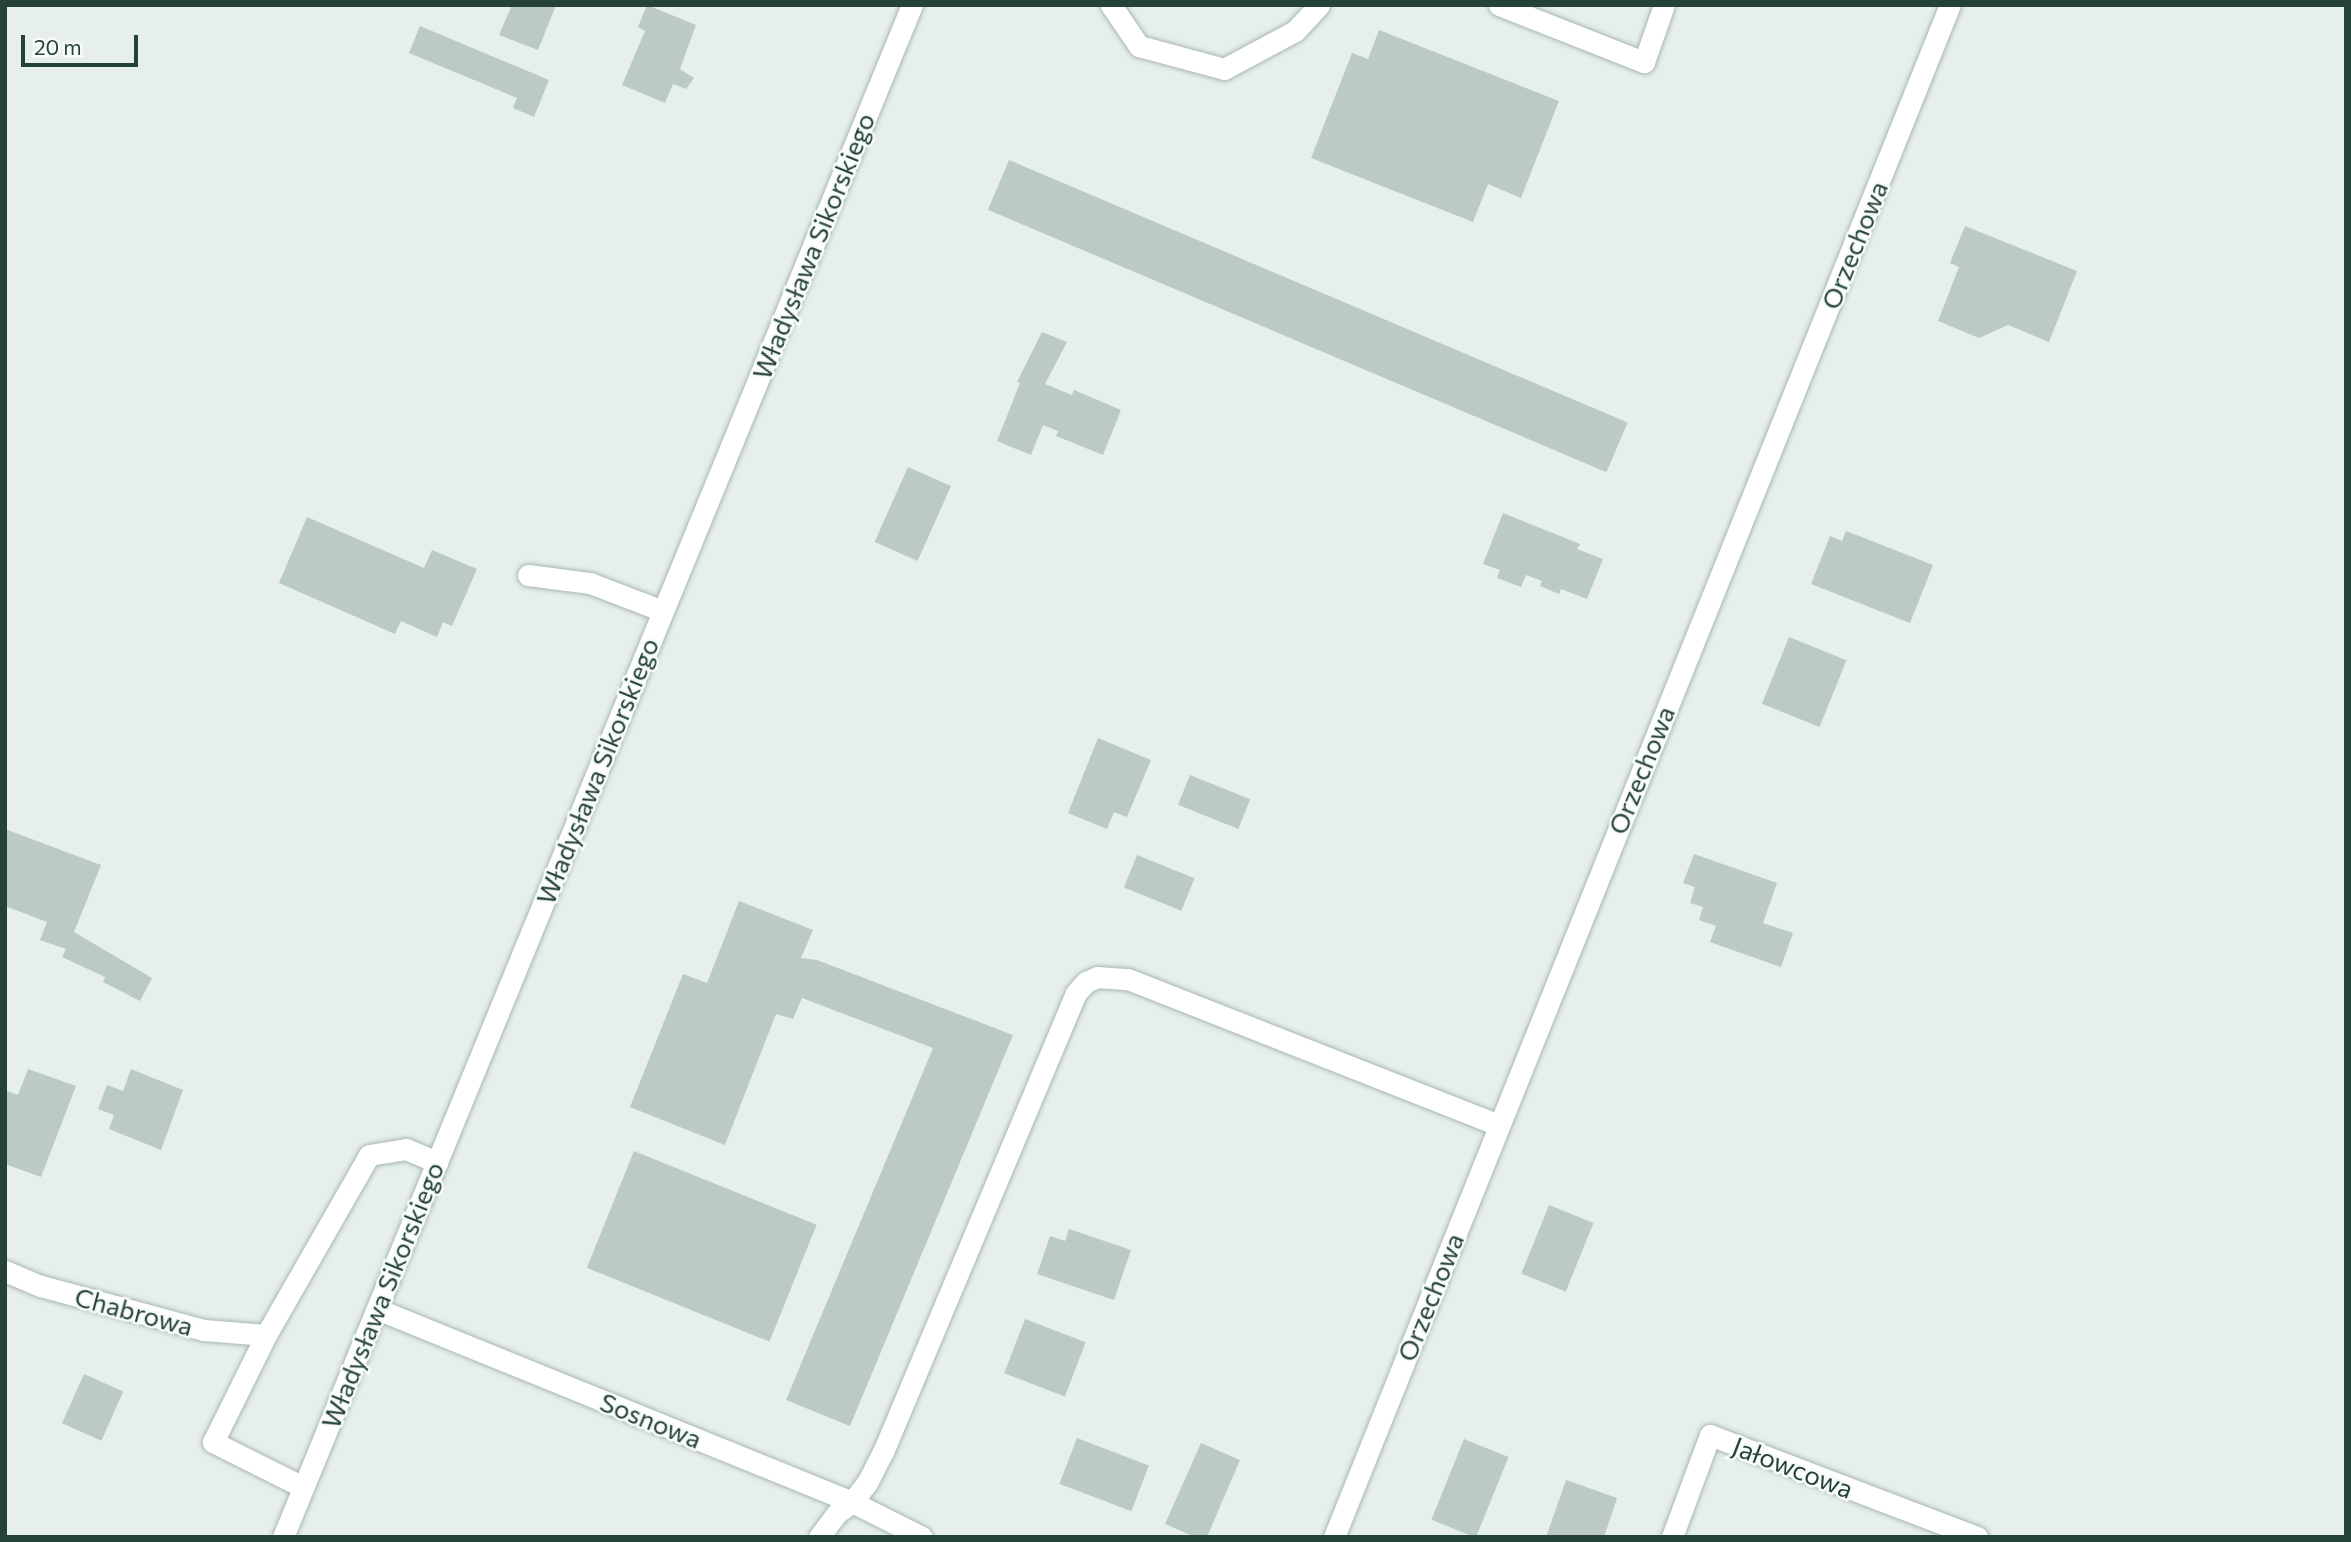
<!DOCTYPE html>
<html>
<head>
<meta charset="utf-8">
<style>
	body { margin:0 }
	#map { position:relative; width:2351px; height:1542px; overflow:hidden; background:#e6efeb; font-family:Commissioner,sans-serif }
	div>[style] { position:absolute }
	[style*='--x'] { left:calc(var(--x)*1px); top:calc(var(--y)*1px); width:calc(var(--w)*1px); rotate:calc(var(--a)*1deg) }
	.building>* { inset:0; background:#bbcac4; transform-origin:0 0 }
	.roads { filter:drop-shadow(0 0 2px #a8b8b2) drop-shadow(0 0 2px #a8b8b2) }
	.service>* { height:21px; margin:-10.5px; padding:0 10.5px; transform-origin:10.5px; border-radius:10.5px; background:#fff }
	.minor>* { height:21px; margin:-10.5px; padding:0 10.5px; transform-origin:10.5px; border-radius:10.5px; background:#fff }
	.secondary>* { height:21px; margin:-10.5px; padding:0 10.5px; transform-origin:10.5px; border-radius:10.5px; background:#fff }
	span { translate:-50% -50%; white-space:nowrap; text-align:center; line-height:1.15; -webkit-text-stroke:5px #f7fbf9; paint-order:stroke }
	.street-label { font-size:26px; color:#24423a }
	.frame { position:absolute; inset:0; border:7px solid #24423a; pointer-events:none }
	.scale { position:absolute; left:21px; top:35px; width:117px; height:32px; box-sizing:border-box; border:4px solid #24423a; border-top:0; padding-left:9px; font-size:21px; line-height:24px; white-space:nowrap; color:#24423a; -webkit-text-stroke:5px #f7fbf9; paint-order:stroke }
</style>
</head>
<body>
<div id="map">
	<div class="building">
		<div style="clip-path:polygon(512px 5px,556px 5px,538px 50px,499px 35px)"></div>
		<div style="clip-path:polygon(647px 5px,696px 25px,680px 69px,694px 78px,686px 89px,673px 84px,665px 103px,622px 85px,645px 31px,638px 27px)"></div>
		<div style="clip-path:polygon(420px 26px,549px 80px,534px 117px,513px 108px,517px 98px,409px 53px)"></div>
		<div style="clip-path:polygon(1379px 30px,1559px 101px,1521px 198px,1488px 184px,1473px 222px,1311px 158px,1352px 53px,1368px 59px)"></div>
		<div style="left:1009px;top:160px;width:672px;height:54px;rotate:23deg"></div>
		<div style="clip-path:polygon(1965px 226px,2077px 271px,2049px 342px,2008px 325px,1979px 338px,1938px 321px,1959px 267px,1950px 263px)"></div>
		<div style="clip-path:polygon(1042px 332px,1067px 342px,1045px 384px,1072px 395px,1074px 390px,1121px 410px,1103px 455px,1056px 436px,1058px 431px,1043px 425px,1031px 455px,997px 441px,1020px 383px,1017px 382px)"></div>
		<div style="left:908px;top:467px;width:47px;height:82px;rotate:24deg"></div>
		<div style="clip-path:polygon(1503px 513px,1580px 544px,1577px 549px,1603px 559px,1587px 599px,1561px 589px,1559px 594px,1540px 586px,1542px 581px,1526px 575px,1521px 587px,1497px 578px,1500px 570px,1483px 564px)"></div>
		<div style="clip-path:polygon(307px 517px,424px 568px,432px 550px,477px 569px,452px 626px,443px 622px,437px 637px,401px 621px,395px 634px,279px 583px)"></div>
		<div style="clip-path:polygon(1846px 531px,1933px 565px,1910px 623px,1811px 584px,1830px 536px,1842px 541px)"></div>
		<div style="left:1789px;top:637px;width:62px;height:72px;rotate:22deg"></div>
		<div style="clip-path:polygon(1098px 738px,1151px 760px,1127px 817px,1114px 812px,1107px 829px,1068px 813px)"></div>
		<div style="left:1190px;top:775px;width:65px;height:32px;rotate:22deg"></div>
		<div style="clip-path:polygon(5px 829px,101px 865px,74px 932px,152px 978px,140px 1001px,103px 982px,105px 977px,62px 957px,66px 949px,40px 940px,47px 922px,5px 906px)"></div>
		<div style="clip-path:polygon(1694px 854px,1777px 883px,1763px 923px,1793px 933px,1781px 967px,1710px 942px,1716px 926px,1699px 920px,1703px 907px,1690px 903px,1695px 887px,1683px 883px)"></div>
		<div style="left:1137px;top:855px;width:62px;height:35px;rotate:22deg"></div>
		<div style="clip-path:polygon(739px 901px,813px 930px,801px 958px,817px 960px,1013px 1035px,850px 1426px,786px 1400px,933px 1048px,802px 998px,793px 1019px,776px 1014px,725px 1145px,630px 1107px,683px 974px,707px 983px)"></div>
		<div style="clip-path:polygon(28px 1069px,76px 1086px,41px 1177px,5px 1164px,5px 1090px,18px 1095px)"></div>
		<div style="clip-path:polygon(131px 1069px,183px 1090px,161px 1150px,109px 1129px,114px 1115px,98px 1109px,107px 1085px,123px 1091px)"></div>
		<div style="left:634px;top:1151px;width:197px;height:126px;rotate:22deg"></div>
		<div style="left:1549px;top:1205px;width:48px;height:74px;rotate:22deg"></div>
		<div style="clip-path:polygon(1069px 1229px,1131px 1250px,1114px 1300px,1037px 1274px,1050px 1236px,1065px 1241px)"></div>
		<div style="left:1025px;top:1319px;width:65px;height:58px;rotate:21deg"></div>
		<div style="left:84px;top:1374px;width:43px;height:54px;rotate:24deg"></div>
		<div style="left:1077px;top:1438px;width:77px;height:49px;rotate:21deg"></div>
		<div style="left:1464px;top:1439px;width:48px;height:87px;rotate:22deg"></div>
		<div style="clip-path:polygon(1201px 1443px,1240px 1460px,1207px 1537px,1195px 1537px,1165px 1524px)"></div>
		<div style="clip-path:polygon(1566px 1480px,1617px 1498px,1604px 1537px,1546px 1537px)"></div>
	</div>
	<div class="roads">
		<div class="service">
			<div style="--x:1111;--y:5;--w:50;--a:55.7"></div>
			<div style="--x:1139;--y:46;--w:88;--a:15.1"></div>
			<div style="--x:1224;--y:69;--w:81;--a:-28.2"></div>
			<div style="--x:1295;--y:31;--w:35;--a:-47"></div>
			<div style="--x:1499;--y:5;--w:156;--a:21.5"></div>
			<div style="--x:1644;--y:62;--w:60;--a:-70.7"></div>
			<div style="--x:528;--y:575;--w:63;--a:7.4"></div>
			<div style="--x:590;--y:583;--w:78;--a:21"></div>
			<div style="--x:41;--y:1286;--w:169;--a:15.1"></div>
			<div style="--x:204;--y:1330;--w:62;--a:4.6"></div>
			<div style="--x:303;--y:1487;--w:101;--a:-153.4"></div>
			<div style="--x:213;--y:1442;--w:119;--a:-63.6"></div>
			<div style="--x:266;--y:1335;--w:207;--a:-60.2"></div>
			<div style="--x:369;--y:1155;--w:37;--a:-9"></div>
			<div style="--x:406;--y:1149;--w:34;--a:23"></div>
			<div style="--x:852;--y:1502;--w:24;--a:-52"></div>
			<div style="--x:867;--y:1483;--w:35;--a:-63"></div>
			<div style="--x:883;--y:1452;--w:498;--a:-67.2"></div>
			<div style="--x:1076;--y:993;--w:15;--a:-48"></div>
			<div style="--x:1086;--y:982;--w:12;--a:-24"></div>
			<div style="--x:1097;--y:977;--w:31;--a:4"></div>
			<div style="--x:1128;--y:979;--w:398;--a:21.5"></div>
		</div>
		<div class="minor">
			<div style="--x:5;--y:1271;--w:39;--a:23"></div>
			<div style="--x:377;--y:1309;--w:513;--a:22.11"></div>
			<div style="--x:852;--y:1502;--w:78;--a:26.6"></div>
			<div style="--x:819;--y:1537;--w:30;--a:-53"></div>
			<div style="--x:837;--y:1513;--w:19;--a:-36"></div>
			<div style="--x:1334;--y:1537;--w:1651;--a:-68.1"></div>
			<div style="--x:1672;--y:1537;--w:109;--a:-69.6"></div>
			<div style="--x:1710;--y:1435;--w:286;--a:20.9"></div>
		</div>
		<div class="secondary">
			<div style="--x:283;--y:1537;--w:1656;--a:-67.68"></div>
		</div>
	</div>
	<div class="street-label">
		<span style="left:1854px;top:245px;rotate:-68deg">Orzechowa</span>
		<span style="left:813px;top:246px;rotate:-68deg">Władysława Sikorskiego</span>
		<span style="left:1641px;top:770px;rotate:-68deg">Orzechowa</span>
		<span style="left:597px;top:771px;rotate:-68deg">Władysława Sikorskiego</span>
		<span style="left:382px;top:1295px;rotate:-68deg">Władysława Sikorskiego</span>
		<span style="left:1430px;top:1297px;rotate:-68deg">Orzechowa</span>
		<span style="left:134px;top:1311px;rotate:15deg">Chabrowa</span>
		<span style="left:651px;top:1420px;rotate:22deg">Sosnowa</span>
		<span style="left:1793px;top:1467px;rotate:21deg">Jałowcowa</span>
	</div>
	<div class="frame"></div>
	<div class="scale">20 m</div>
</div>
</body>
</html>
